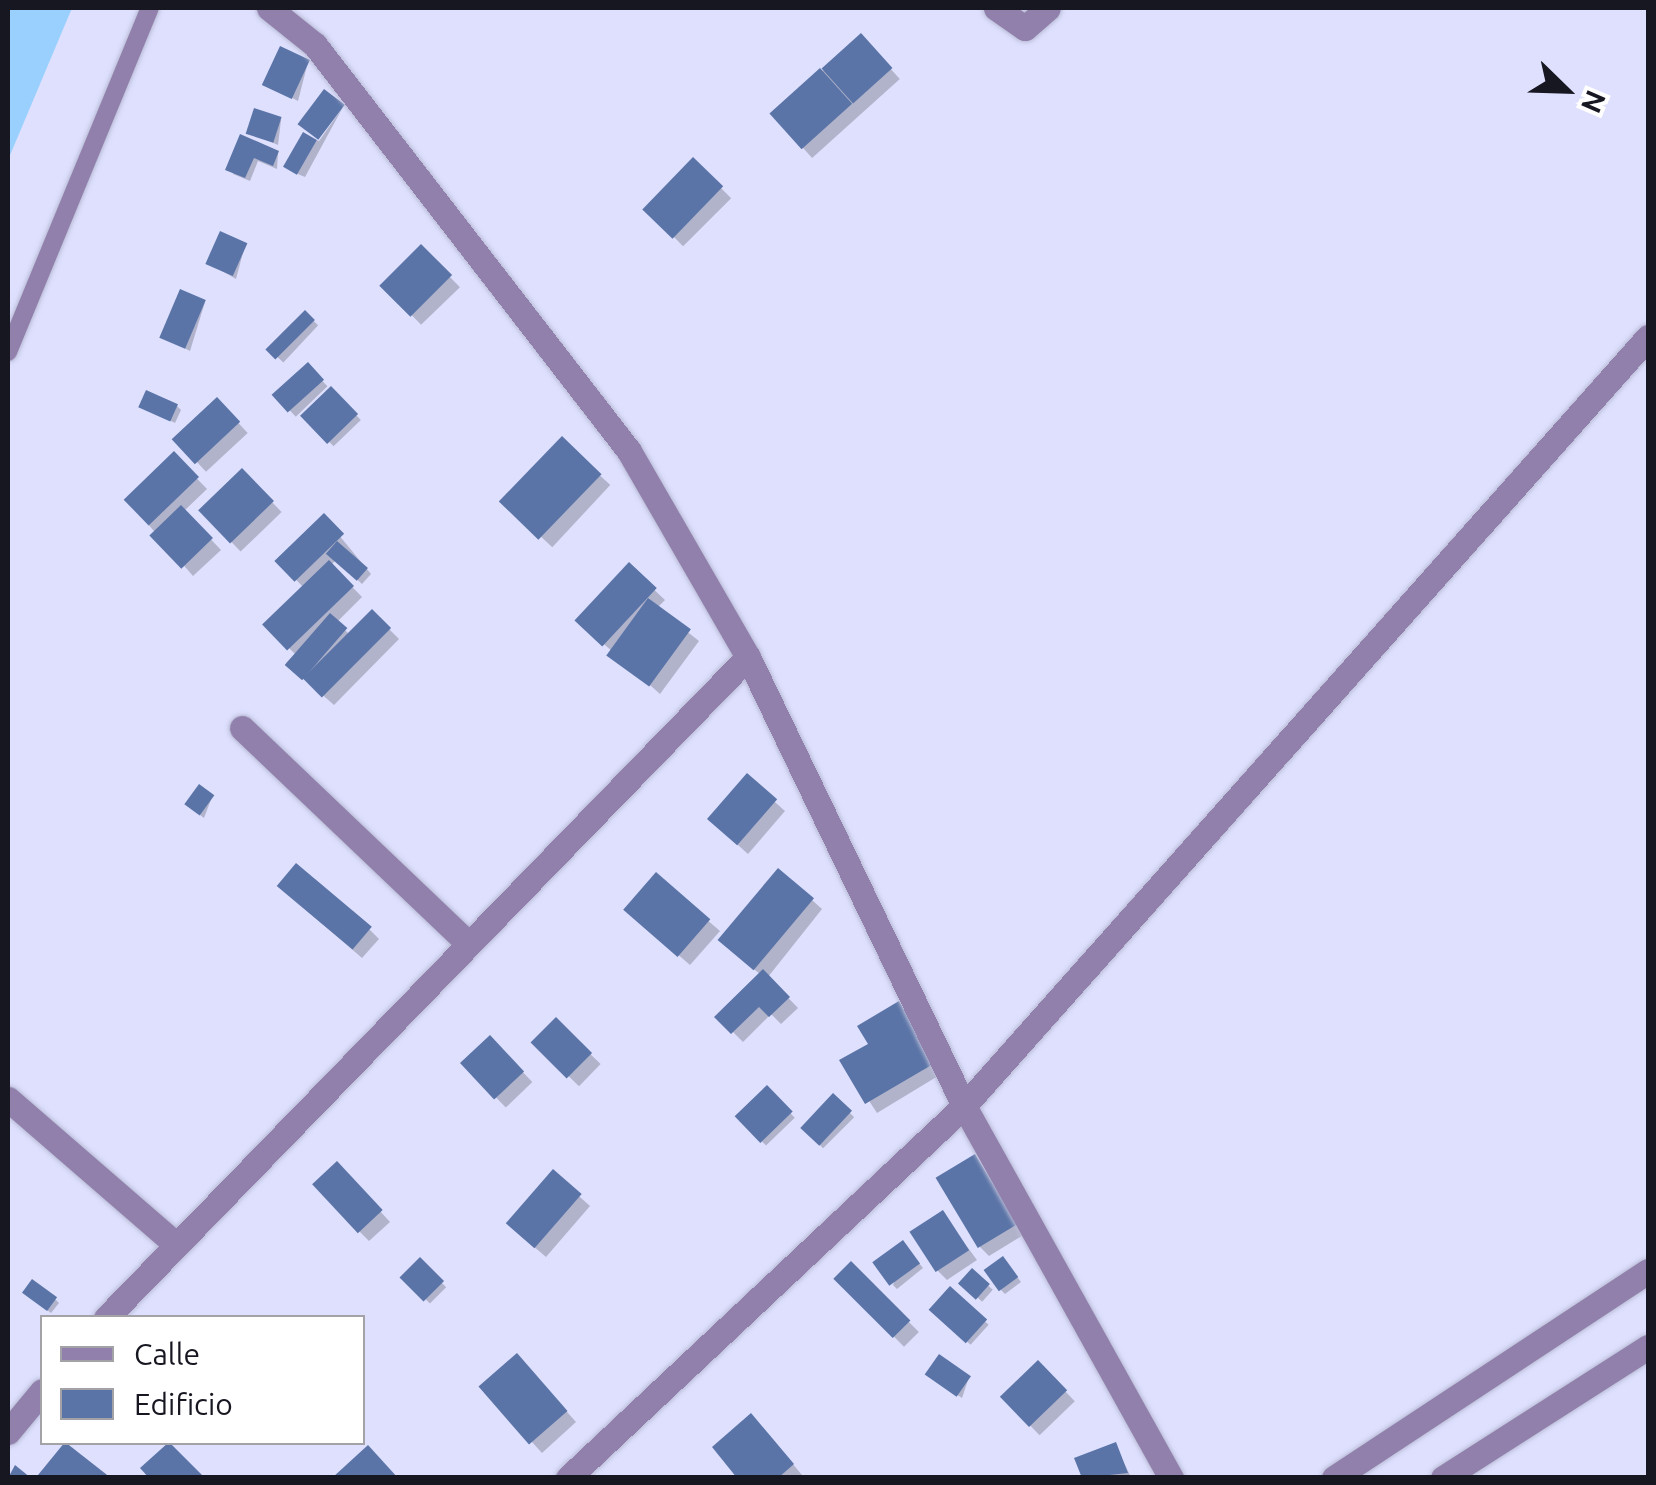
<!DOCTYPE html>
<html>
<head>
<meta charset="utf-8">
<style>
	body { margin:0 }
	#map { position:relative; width:1656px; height:1485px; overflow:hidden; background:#dee0fe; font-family:Ubuntu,sans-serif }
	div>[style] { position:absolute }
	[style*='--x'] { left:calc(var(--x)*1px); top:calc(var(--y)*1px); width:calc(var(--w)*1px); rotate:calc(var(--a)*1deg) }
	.water>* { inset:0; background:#99d0fe }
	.shadow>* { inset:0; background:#0003; transform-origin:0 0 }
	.building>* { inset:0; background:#5a74a7; transform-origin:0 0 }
	.roads { filter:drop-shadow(0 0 2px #babcd6) drop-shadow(0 0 2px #babcd6) }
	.lane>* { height:18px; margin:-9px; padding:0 9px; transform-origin:9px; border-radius:9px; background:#9080ab }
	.street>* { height:25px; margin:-12.5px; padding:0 12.5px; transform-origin:12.5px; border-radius:12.5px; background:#9080ab }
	span { translate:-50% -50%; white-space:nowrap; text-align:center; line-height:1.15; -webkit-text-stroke:8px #fff; paint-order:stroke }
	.frame { position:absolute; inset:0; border:10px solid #171722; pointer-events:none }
	.legend { position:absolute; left:40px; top:1315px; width:325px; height:130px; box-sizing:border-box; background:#fff; border:2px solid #a2a2a7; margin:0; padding:12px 18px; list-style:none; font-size:30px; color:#171722 }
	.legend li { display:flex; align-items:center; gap:20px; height:50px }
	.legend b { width:50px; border:2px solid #a2a2a7 }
	.north { position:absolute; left:1516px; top:40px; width:100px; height:100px; -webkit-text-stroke:8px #fff; paint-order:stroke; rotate:113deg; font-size:28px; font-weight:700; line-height:40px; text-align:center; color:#171722 }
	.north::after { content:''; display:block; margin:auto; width:35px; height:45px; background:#171722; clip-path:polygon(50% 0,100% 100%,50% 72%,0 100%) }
</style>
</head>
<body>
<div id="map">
	<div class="water">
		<div style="clip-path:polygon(8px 8px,72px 8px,8px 160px)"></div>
	</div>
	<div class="shadow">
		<div style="left:861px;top:36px;width:58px;height:118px;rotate:48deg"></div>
		<div style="clip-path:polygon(308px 62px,298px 101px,266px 84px)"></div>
		<div style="clip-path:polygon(343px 107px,305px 177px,293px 172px,304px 136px,319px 141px)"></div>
		<div style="clip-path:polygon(281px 120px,278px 145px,248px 132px)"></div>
		<div style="clip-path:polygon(242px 137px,278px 153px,277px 169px,258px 161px,250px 181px,233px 174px)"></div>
		<div style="left:693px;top:160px;width:54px;height:68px;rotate:45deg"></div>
		<div style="clip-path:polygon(245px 245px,236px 279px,208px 263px)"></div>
		<div style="left:421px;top:247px;width:56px;height:54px;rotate:46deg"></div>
		<div style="clip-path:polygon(205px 302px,190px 351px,163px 337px)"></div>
		<div style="left:305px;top:313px;width:18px;height:51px;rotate:43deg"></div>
		<div style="left:308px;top:366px;width:28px;height:44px;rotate:46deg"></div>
		<div style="left:331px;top:389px;width:43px;height:38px;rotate:46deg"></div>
		<div style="left:217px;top:400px;width:45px;height:57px;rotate:47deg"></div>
		<div style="clip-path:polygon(141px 406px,177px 406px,181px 410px,175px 423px)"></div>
		<div style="left:562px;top:440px;width:66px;height:85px;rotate:43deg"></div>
		<div style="clip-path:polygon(174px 455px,207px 489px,184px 511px,221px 550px,193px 576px,127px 500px)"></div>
		<div style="left:242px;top:471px;width:57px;height:57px;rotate:46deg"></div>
		<div style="clip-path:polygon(324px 517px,371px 574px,362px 584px,336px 560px,331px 565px,362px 597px,337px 622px,350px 635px,372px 612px,399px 639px,334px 705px,286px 663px,295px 654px,266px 625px,304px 588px,278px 561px)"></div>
		<div style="clip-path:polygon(629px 566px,665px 600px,657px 608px,699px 641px,660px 694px,578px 621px)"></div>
		<div style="clip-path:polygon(747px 777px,785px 811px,748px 854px,720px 829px)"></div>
		<div style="clip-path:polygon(212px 797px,204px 818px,191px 808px)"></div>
		<div style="clip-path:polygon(656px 876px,720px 931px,690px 965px,637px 919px)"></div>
		<div style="clip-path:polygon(290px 896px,369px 929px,379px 939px,362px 958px)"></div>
		<div style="clip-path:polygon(812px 900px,822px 909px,768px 977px,798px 1008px,781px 1024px,771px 1014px,743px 1042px,718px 1017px,761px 975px,732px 951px)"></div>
		<div style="clip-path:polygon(898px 1004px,943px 1073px,877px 1113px,843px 1061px,871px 1044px)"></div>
		<div style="left:556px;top:1021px;width:62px;height:31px;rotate:44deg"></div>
		<div style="left:490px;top:1038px;width:61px;height:37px;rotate:46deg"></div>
		<div style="left:767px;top:1089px;width:40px;height:40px;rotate:46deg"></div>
		<div style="left:833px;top:1096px;width:30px;height:44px;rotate:45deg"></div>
		<div style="clip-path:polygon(975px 1157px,1025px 1234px,989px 1256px,979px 1246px)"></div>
		<div style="clip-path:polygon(553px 1173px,590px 1206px,546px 1257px,519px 1234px)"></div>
		<div style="clip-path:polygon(347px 1175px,390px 1222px,369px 1241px,359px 1231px)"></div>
		<div style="clip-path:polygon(942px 1213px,977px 1260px,947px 1280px,937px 1270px)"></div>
		<div style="clip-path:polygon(907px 1248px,923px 1268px,897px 1289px,893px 1285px)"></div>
		<div style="left:420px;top:1261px;width:37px;height:23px;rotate:45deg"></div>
		<div style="clip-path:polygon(1007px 1263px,1021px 1282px,1005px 1294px,1001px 1290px)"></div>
		<div style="left:851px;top:1264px;width:96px;height:21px;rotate:45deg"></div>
		<div style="left:972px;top:1271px;width:28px;height:16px;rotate:42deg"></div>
		<div style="left:950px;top:1290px;width:52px;height:27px;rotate:42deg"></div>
		<div style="clip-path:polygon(29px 1296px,55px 1299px,59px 1303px,51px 1313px)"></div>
		<div style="left:1038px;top:1363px;width:53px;height:49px;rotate:46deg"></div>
		<div style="clip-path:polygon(526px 1366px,576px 1422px,542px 1453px,482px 1387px)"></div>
		<div style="clip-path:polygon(969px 1377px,962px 1398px,933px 1379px)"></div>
		<div style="clip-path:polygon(761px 1426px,802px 1475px,799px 1478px,740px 1478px)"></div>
		<div style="clip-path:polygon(64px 1445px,107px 1478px,44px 1478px)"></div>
		<div style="clip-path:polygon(1115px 1445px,1131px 1477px,1085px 1478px)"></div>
	</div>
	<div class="building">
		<div style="left:861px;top:33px;width:47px;height:53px;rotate:48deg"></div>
		<div style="left:280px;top:46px;width:33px;height:43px;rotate:25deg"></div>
		<div style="left:820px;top:68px;width:48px;height:68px;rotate:48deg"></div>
		<div style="left:324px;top:89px;width:26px;height:44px;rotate:37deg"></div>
		<div style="left:254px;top:108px;width:29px;height:27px;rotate:18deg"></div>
		<div style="left:303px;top:132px;width:16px;height:40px;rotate:30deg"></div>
		<div style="clip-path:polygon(240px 134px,279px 151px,273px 166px,254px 158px,245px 178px,225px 170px)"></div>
		<div style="left:693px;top:157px;width:42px;height:73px;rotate:44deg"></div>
		<div style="left:220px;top:231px;width:30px;height:36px;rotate:24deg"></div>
		<div style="left:421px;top:244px;width:44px;height:59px;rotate:45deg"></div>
		<div style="left:180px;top:289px;width:28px;height:53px;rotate:23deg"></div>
		<div style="left:305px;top:310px;width:14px;height:56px;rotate:45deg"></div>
		<div style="left:308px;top:362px;width:24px;height:49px;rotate:48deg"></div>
		<div style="left:331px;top:386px;width:39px;height:43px;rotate:46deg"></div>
		<div style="left:146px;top:390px;width:35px;height:19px;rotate:24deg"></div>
		<div style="left:217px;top:397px;width:34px;height:62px;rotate:47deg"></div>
		<div style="left:562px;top:436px;width:55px;height:91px;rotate:44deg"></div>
		<div style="left:174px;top:451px;width:36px;height:70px;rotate:46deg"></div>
		<div style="left:242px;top:468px;width:46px;height:61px;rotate:46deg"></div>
		<div style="left:181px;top:505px;width:46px;height:44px;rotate:46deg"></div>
		<div style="left:324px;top:513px;width:29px;height:69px;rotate:46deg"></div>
		<div style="left:337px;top:541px;width:41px;height:17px;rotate:41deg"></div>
		<div style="left:329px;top:560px;width:36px;height:93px;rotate:46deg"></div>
		<div style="left:629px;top:562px;width:38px;height:80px;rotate:43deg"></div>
		<div style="left:648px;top:598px;width:53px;height:71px;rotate:36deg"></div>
		<div style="left:372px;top:609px;width:27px;height:98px;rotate:45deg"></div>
		<div style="left:330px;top:613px;width:23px;height:69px;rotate:41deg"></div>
		<div style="left:747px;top:773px;width:40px;height:61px;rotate:41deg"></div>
		<div style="left:199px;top:784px;width:19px;height:25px;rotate:36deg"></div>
		<div style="left:296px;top:863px;width:99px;height:30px;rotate:40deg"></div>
		<div style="left:778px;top:868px;width:47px;height:94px;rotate:40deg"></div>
		<div style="left:656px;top:872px;width:72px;height:50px;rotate:41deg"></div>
		<div style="clip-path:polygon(763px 969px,790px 997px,769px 1017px,759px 1007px,731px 1034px,714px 1017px)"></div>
		<div style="clip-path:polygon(899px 1001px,935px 1063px,865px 1104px,839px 1060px,868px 1044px,857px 1026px)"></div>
		<div style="left:556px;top:1017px;width:51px;height:36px;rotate:45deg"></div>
		<div style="left:490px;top:1035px;width:50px;height:41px;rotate:47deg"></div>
		<div style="left:767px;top:1085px;width:37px;height:45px;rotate:46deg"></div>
		<div style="left:833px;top:1093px;width:26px;height:48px;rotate:43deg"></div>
		<div style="left:975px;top:1154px;width:82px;height:46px;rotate:59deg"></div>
		<div style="left:337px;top:1161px;width:67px;height:34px;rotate:47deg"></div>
		<div style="left:553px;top:1169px;width:38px;height:72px;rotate:41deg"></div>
		<div style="left:943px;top:1210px;width:48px;height:40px;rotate:57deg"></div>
		<div style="left:903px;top:1240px;width:29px;height:38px;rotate:54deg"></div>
		<div style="left:1003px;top:1256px;width:26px;height:24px;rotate:54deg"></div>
		<div style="left:420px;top:1257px;width:34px;height:29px;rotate:45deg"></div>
		<div style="left:851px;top:1261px;width:84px;height:25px;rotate:45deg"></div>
		<div style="left:972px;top:1268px;width:24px;height:21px;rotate:42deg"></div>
		<div style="left:32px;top:1279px;width:31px;height:17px;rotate:36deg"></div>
		<div style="left:950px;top:1286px;width:50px;height:32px;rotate:42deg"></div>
		<div style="left:517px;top:1353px;width:77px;height:51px;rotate:49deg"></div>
		<div style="left:939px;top:1354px;width:39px;height:25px;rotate:35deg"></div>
		<div style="left:1038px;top:1360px;width:42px;height:53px;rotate:46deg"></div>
		<div style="clip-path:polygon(751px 1413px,794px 1464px,778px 1478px,737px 1478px,712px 1447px)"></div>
		<div style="clip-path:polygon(65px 1442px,111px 1478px,38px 1475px)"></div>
		<div style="clip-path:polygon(169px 1442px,205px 1478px,149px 1478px,140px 1468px)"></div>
		<div style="clip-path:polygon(1116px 1442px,1128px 1473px,1082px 1478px,1074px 1458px)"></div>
		<div style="clip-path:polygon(368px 1445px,398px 1478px,332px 1478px)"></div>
		<div style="clip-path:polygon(15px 1465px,31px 1478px,8px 1478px)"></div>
	</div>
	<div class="roads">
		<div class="lane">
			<div style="--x:8;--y:352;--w:372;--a:-67.6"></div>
		</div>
		<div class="street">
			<div style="--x:269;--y:8;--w:59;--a:38.8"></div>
			<div style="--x:315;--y:45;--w:513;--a:52.28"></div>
			<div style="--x:629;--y:451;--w:238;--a:60"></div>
			<div style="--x:748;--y:657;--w:498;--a:64.3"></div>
			<div style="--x:964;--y:1106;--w:426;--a:60.9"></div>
			<div style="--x:996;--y:8;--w:35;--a:35"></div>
			<div style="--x:1025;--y:28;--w:30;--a:-41"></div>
			<div style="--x:242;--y:728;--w:311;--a:43.6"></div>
			<div style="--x:8;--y:1099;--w:217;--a:40.9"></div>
			<div style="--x:106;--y:1318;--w:921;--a:-45.84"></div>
			<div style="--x:8;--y:1432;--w:53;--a:-50.3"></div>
			<div style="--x:568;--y:1478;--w:543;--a:-43.21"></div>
			<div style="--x:964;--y:1106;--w:1029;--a:-48.35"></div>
			<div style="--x:1334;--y:1478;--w:376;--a:-33.4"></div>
			<div style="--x:1443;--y:1478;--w:243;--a:-32.6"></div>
		</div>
	</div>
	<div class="frame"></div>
	<ul class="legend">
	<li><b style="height:12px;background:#9080ab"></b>Calle</li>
	<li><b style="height:28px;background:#5a74a7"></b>Edificio</li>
	</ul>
	<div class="north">N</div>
</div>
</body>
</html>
